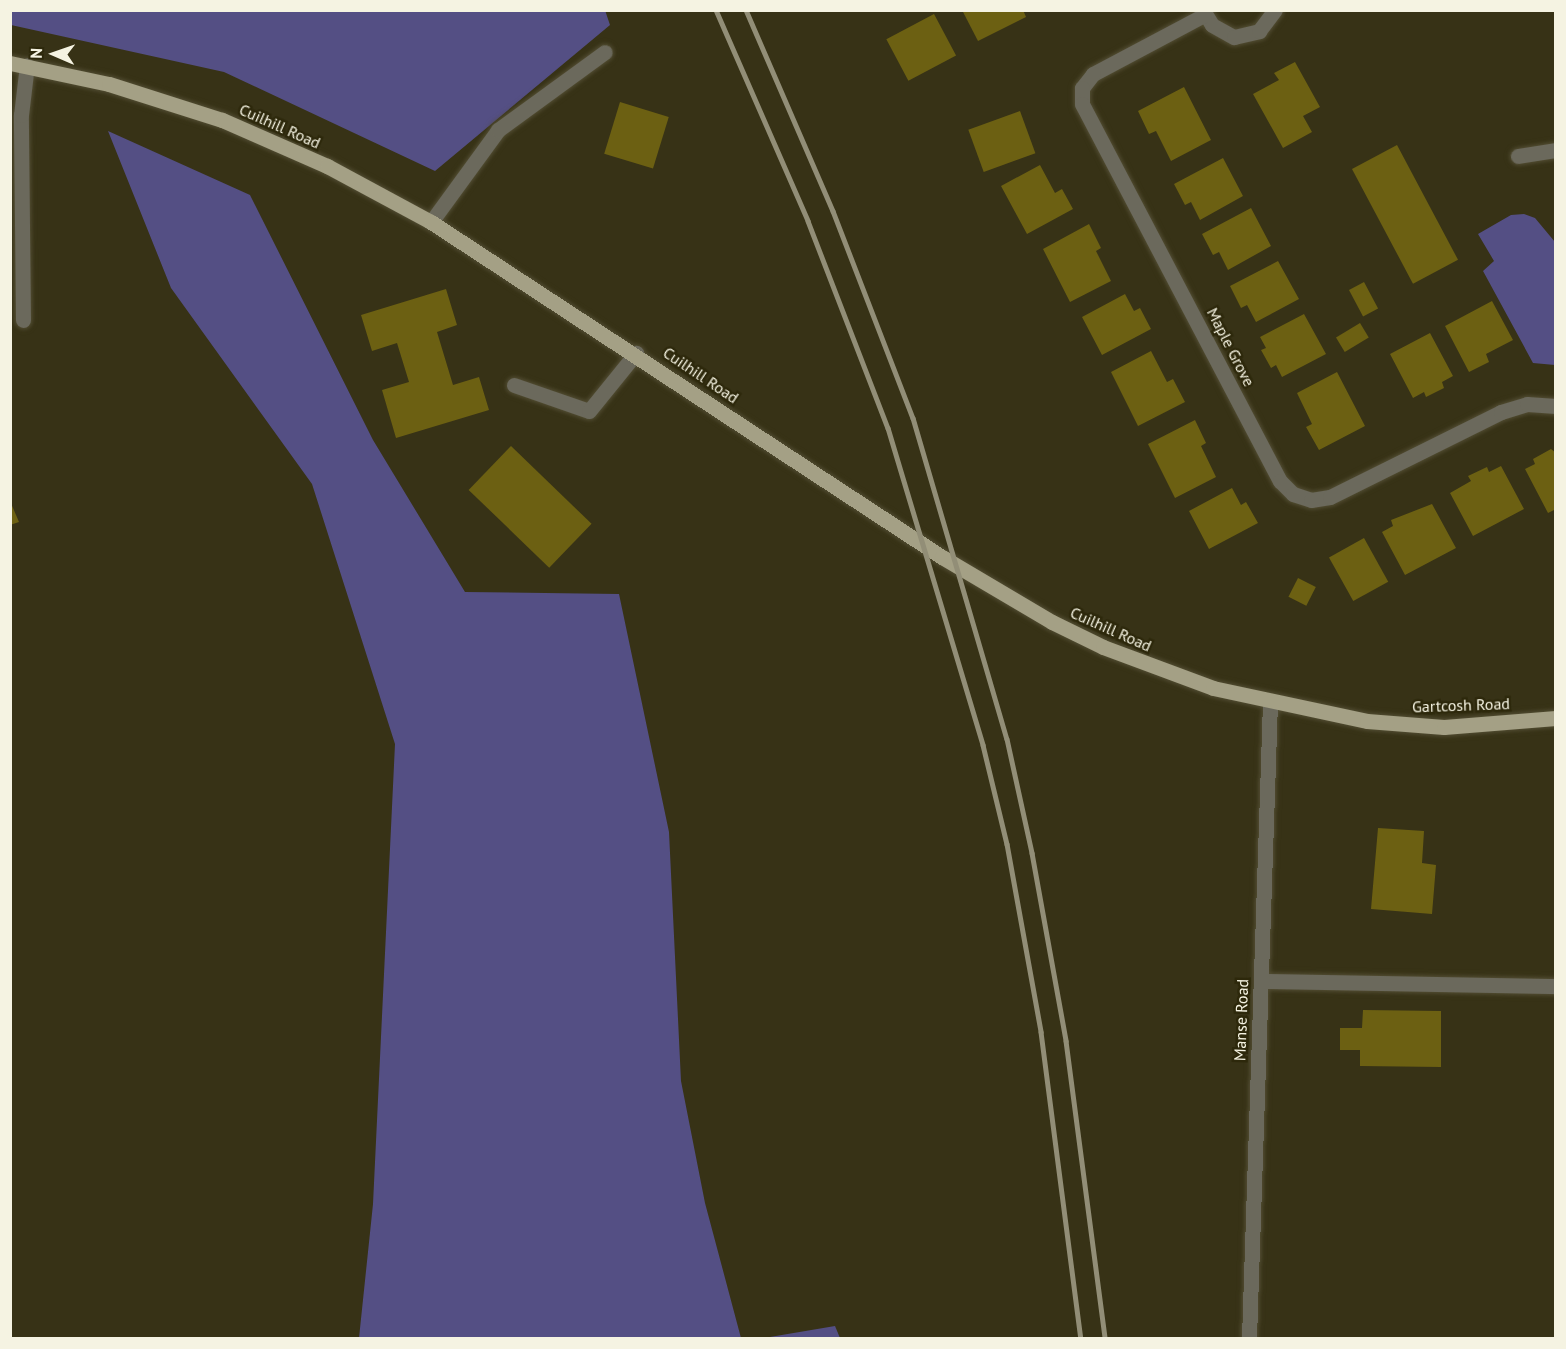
<!DOCTYPE html>
<html>
<head>
<meta charset="utf-8">
<style>
	body { margin:0 }
	#map { position:relative; width:1566px; height:1349px; overflow:hidden; background:#373216; font-family:"PT Sans",sans-serif }
	div>[style] { position:absolute }
	[style*='--x'] { left:calc(var(--x)*1px); top:calc(var(--y)*1px); width:calc(var(--w)*1px); rotate:calc(var(--a)*1deg) }
	.green>* { inset:0; background:#544f84 }
	.building>* { inset:0; background:#6c6012; transform-origin:0 0 }
	.roads { filter:drop-shadow(0 0 2px #524d33) drop-shadow(0 0 2px #524d33) }
	.lane>* { height:15px; margin:-7.5px; padding:0 7.5px; transform-origin:7.5px; border-radius:7.5px; background:#6b695c }
	.street>* { height:15px; margin:-7.5px; padding:0 7.5px; transform-origin:7.5px; border-radius:7.5px; background:#6b695c }
	.primary>* { height:15px; margin:-7.5px; padding:0 7.5px; transform-origin:7.5px; border-radius:7.5px; background:#a4a085 }
	.rail>* { height:4.5px; margin:-2.25px; padding:0 2.25px; transform-origin:2.25px; border-radius:2.25px; background:#928e77 }
	span { translate:-50% -50%; white-space:nowrap; text-align:center; line-height:1.15; -webkit-text-stroke:5px #2d280b; paint-order:stroke }
	.street-label { font-size:16px; color:#f5f3e2 }
	.frame { position:absolute; inset:0; border:12px solid #f5f3e2; pointer-events:none }
	.north { position:absolute; left:24px; top:24px; width:60px; height:60px; -webkit-text-stroke:4px #2d280b; paint-order:stroke; rotate:272deg; font-size:16px; font-weight:700; line-height:24px; text-align:center; color:#f5f3e2 }
	.north::after { content:''; display:block; margin:auto; width:21px; height:27px; background:#f5f3e2; clip-path:polygon(50% 0,100% 100%,50% 72%,0 100%) }
</style>
</head>
<body>
<div id="map">
	<div class="green">
		<div style="clip-path:polygon(11px 10px,605px 10px,610px 25px,435px 171px,224px 72px,11px 25px)"></div>
		<div style="clip-path:polygon(108px 131px,250px 195px,373px 440px,465px 592px,619px 594px,669px 832px,681px 1081px,705px 1203px,741px 1338px,359px 1338px,373px 1204px,395px 744px,312px 484px,171px 288px)"></div>
		<div style="clip-path:polygon(1524px 214px,1535px 218px,1555px 242px,1555px 365px,1533px 363px,1483px 271px,1494px 261px,1478px 234px,1511px 215px)"></div>
		<div style="clip-path:polygon(835px 1326px,840px 1338px,764px 1338px)"></div>
	</div>
	<div class="building">
		<div style="clip-path:polygon(962px 10px,1023px 10px,1026px 17px,978px 41px)"></div>
		<div style="left:934px;top:14px;width:47px;height:54px;rotate:62deg"></div>
		<div style="clip-path:polygon(1295px 62px,1320px 107px,1303px 116px,1312px 132px,1283px 148px,1253px 94px,1279px 80px,1274px 73px)"></div>
		<div style="clip-path:polygon(1184px 87px,1211px 140px,1171px 161px,1156px 131px,1149px 134px,1138px 111px)"></div>
		<div style="left:620px;top:102px;width:51px;height:54px;rotate:17deg"></div>
		<div style="left:1020px;top:111px;width:45px;height:55px;rotate:70deg"></div>
		<div style="left:1397px;top:145px;width:130px;height:51px;rotate:62deg"></div>
		<div style="clip-path:polygon(1223px 158px,1243px 196px,1200px 220px,1191px 202px,1185px 205px,1174px 184px)"></div>
		<div style="clip-path:polygon(1040px 165px,1055px 193px,1062px 189px,1073px 209px,1027px 234px,1001px 186px)"></div>
		<div style="clip-path:polygon(1251px 208px,1271px 246px,1228px 270px,1219px 252px,1213px 255px,1202px 234px)"></div>
		<div style="clip-path:polygon(1089px 224px,1101px 248px,1096px 251px,1111px 281px,1070px 302px,1043px 249px)"></div>
		<div style="clip-path:polygon(1278px 261px,1299px 299px,1256px 322px,1247px 305px,1241px 308px,1230px 286px)"></div>
		<div style="left:1364px;top:282px;width:30px;height:17px;rotate:62deg"></div>
		<div style="clip-path:polygon(446px 289px,457px 325px,437px 332px,453px 385px,479px 377px,489px 410px,396px 438px,382px 390px,409px 382px,397px 343px,372px 351px,361px 315px)"></div>
		<div style="clip-path:polygon(1125px 294px,1134px 311px,1140px 308px,1151px 329px,1102px 355px,1082px 317px)"></div>
		<div style="clip-path:polygon(1492px 301px,1513px 340px,1486px 354px,1489px 362px,1469px 372px,1445px 326px)"></div>
		<div style="clip-path:polygon(1304px 314px,1326px 354px,1282px 377px,1276px 365px,1271px 368px,1261px 350px,1266px 348px,1260px 337px)"></div>
		<div style="left:1360px;top:323px;width:17px;height:28px;rotate:59deg"></div>
		<div style="clip-path:polygon(1430px 333px,1453px 376px,1442px 382px,1444px 388px,1426px 397px,1424px 392px,1413px 398px,1390px 354px)"></div>
		<div style="clip-path:polygon(1151px 351px,1167px 382px,1173px 379px,1185px 402px,1138px 426px,1111px 372px)"></div>
		<div style="clip-path:polygon(1337px 372px,1365px 426px,1319px 450px,1306px 427px,1312px 424px,1297px 393px)"></div>
		<div style="clip-path:polygon(1195px 420px,1206px 443px,1201px 446px,1216px 477px,1175px 498px,1148px 444px)"></div>
		<div style="left:511px;top:446px;width:112px;height:61px;rotate:44deg"></div>
		<div style="clip-path:polygon(1551px 449px,1556px 453px,1556px 509px,1548px 513px,1525px 469px,1535px 464px,1533px 459px)"></div>
		<div style="clip-path:polygon(1501px 466px,1524px 509px,1473px 536px,1450px 493px,1471px 481px,1468px 476px,1487px 467px,1489px 472px)"></div>
		<div style="clip-path:polygon(1232px 488px,1241px 505px,1246px 502px,1258px 523px,1209px 549px,1189px 511px)"></div>
		<div style="clip-path:polygon(10px 501px,19px 522px,10px 525px)"></div>
		<div style="clip-path:polygon(1432px 504px,1456px 548px,1405px 575px,1382px 532px,1393px 526px,1391px 520px)"></div>
		<div style="left:1364px;top:538px;width:50px;height:40px;rotate:61deg"></div>
		<div style="left:1298px;top:578px;width:20px;height:21px;rotate:27deg"></div>
		<div style="clip-path:polygon(1378px 828px,1424px 831px,1422px 863px,1436px 865px,1432px 914px,1371px 909px)"></div>
		<div style="clip-path:polygon(1363px 1010px,1441px 1011px,1441px 1067px,1360px 1066px,1360px 1050px,1340px 1050px,1340px 1028px,1362px 1028px)"></div>
	</div>
	<div class="roads">
		<div class="lane">
			<div style="--x:1518;--y:156;--w:38;--a:-9"></div>
			<div style="--x:431;--y:222;--w:114;--a:-53.9"></div>
			<div style="--x:498;--y:130;--w:132;--a:-36.1"></div>
			<div style="--x:23;--y:320;--w:205;--a:-90.6"></div>
			<div style="--x:21;--y:115;--w:50;--a:-83.2"></div>
			<div style="--x:514;--y:385;--w:79;--a:19.1"></div>
			<div style="--x:589;--y:411;--w:75;--a:-51"></div>
			<div style="--x:1261;--y:981;--w:295;--a:1"></div>
		</div>
		<div class="street">
			<div style="--x:1203;--y:10;--w:17;--a:59"></div>
			<div style="--x:1212;--y:25;--w:25;--a:29"></div>
			<div style="--x:1234;--y:37;--w:26;--a:-13"></div>
			<div style="--x:1259;--y:31;--w:26;--a:-53"></div>
			<div style="--x:1204;--y:15;--w:126;--a:152"></div>
			<div style="--x:1093;--y:74;--w:18;--a:128"></div>
			<div style="--x:1082;--y:88;--w:16;--a:90"></div>
			<div style="--x:1082;--y:104;--w:426;--a:62.3"></div>
			<div style="--x:1280;--y:481;--w:18;--a:45"></div>
			<div style="--x:1293;--y:494;--w:19;--a:18"></div>
			<div style="--x:1311;--y:500;--w:19;--a:-9"></div>
			<div style="--x:1330;--y:497;--w:191;--a:-26.4"></div>
			<div style="--x:1501;--y:412;--w:27;--a:-17"></div>
			<div style="--x:1527;--y:404;--w:29;--a:4"></div>
			<div style="--x:1249;--y:1338;--w:635;--a:-88.11"></div>
		</div>
		<div class="primary">
			<div style="--x:10;--y:63;--w:101;--a:12"></div>
			<div style="--x:109;--y:84;--w:119;--a:17.7"></div>
			<div style="--x:222;--y:120;--w:115;--a:23.7"></div>
			<div style="--x:327;--y:166;--w:118;--a:28.3"></div>
			<div style="--x:431;--y:222;--w:611;--a:33.25"></div>
			<div style="--x:942;--y:557;--w:128;--a:30.6"></div>
			<div style="--x:1052;--y:622;--w:57;--a:26.1"></div>
			<div style="--x:1103;--y:647;--w:117;--a:20.4"></div>
			<div style="--x:1213;--y:688;--w:157;--a:12.1"></div>
			<div style="--x:1367;--y:721;--w:77;--a:4.5"></div>
			<div style="--x:1444;--y:727;--w:112;--a:-4.6"></div>
		</div>
	</div>
	<div class="rail">
		<div style="--x:716;--y:10;--w:230;--a:66.4"></div>
		<div style="--x:808;--y:221;--w:222;--a:68.9"></div>
		<div style="--x:888;--y:428;--w:331;--a:73.3"></div>
		<div style="--x:983;--y:745;--w:102;--a:76.4"></div>
		<div style="--x:1007;--y:844;--w:191;--a:79.7"></div>
		<div style="--x:1041;--y:1032;--w:309;--a:82.6"></div>
		<div style="--x:746;--y:10;--w:219;--a:66.6"></div>
		<div style="--x:833;--y:211;--w:222;--a:68.9"></div>
		<div style="--x:913;--y:418;--w:334;--a:73.7"></div>
		<div style="--x:1007;--y:739;--w:117;--a:77.6"></div>
		<div style="--x:1032;--y:853;--w:191;--a:79.7"></div>
		<div style="--x:1066;--y:1041;--w:300;--a:82.5"></div>
	</div>
	<div class="street-label">
		<span style="left:280px;top:126px;rotate:24deg">Cuilhill Road</span>
		<span style="left:1231px;top:347px;rotate:63deg">Maple Grove</span>
		<span style="left:701px;top:375px;rotate:34deg">Cuilhill Road</span>
		<span style="left:1111px;top:629px;rotate:24deg">Cuilhill Road</span>
		<span style="left:1461px;top:705px;rotate:-2deg">Gartcosh Road</span>
		<span style="left:1241px;top:1020px;rotate:-88deg">Manse Road</span>
	</div>
	<div class="frame"></div>
	<div class="north">N</div>
</div>
</body>
</html>
